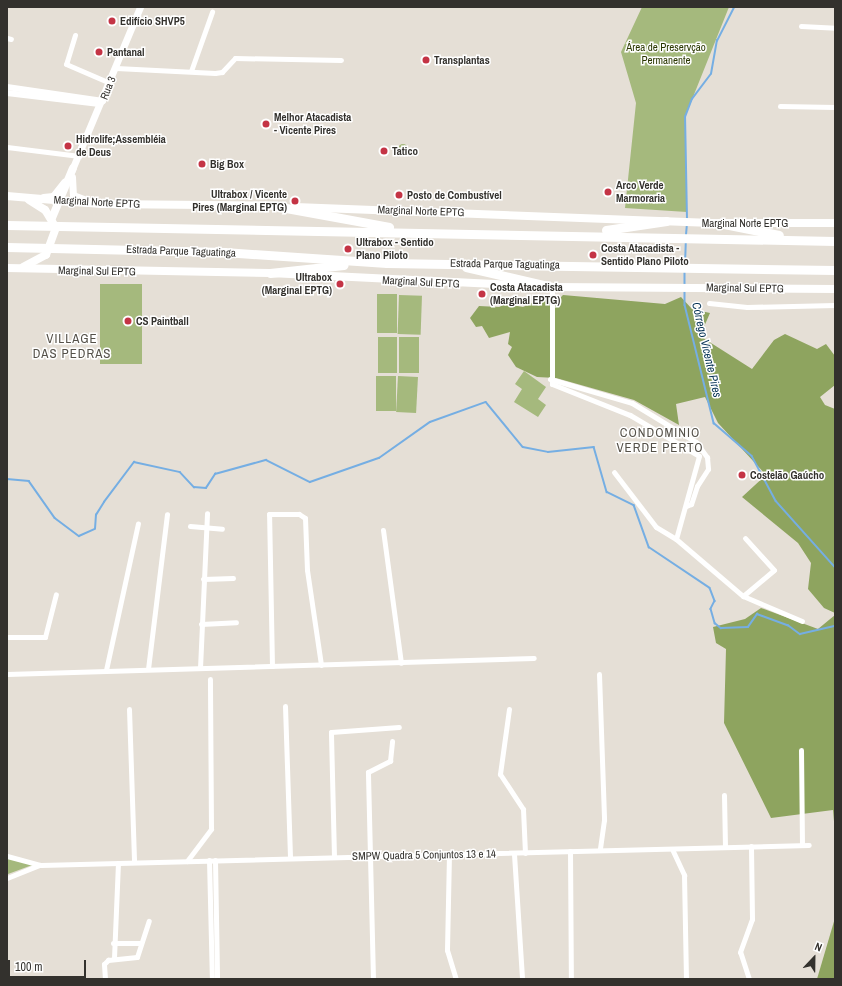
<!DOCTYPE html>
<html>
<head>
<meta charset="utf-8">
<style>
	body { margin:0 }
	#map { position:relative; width:842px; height:986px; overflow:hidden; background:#e5dfd6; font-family:"Archivo Narrow",sans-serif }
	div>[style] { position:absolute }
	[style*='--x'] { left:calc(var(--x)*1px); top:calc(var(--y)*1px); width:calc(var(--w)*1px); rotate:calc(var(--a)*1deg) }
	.green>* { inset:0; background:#a5b97d; transform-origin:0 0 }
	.round { border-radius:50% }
	.forest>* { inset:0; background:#8ea45f }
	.stream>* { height:1.5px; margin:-0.75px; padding:0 0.75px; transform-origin:0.75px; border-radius:0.75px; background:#75aee3 }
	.minor>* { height:5px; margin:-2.5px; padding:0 2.5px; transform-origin:2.5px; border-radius:2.5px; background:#fff }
	.tertiary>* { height:6px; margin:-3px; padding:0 3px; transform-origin:3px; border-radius:3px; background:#fff }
	.secondary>* { height:7px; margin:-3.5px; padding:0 3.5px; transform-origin:3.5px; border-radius:3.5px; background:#fff }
	.primary>* { height:8px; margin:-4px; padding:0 4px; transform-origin:4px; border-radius:4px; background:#fff }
	.motorway>* { height:9px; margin:-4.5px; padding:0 4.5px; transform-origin:4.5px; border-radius:4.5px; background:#fff }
	.dots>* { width:11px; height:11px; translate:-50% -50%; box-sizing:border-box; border:2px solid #fff; border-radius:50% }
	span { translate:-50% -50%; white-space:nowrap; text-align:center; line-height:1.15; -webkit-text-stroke:3px #fff; paint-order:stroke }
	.poi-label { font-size:11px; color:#33312d; font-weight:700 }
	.left { translate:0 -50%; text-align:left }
	.right { translate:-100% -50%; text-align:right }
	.park-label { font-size:11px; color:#2a3701 }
	.street-label { font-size:11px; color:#33312d }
	.water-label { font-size:12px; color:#083456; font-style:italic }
	.quarter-label { font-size:13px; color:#555149; letter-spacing:1px }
	.frame { position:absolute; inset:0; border:8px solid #33312d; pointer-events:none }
	.north { position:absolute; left:794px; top:938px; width:40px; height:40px; -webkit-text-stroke:3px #fff; paint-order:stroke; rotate:22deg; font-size:11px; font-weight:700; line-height:16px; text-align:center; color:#33312d }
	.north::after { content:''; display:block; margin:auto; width:14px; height:18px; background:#33312d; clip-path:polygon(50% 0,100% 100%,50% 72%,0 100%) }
	.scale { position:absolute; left:8px; top:960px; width:78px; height:18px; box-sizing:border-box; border:2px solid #33312d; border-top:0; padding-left:5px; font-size:12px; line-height:14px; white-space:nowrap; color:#33312d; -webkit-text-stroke:3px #fff; paint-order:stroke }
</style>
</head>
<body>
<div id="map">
	<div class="green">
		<div style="clip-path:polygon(642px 7px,729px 7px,685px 117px,687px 212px,625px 208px,636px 103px,621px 52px)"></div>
		<div class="round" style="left:398px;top:144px;width:10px;height:10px"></div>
		<div style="left:100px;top:284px;width:42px;height:80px"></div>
		<div style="left:377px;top:294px;width:20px;height:39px"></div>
		<div style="left:399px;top:295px;width:23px;height:39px;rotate:2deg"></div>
		<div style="left:378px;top:337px;width:19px;height:36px"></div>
		<div style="left:399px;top:337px;width:20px;height:36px"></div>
		<div style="clip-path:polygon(524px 371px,546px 387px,538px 399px,546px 405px,538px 417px,514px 402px,522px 389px,515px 384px)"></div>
		<div style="left:376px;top:376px;width:20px;height:35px"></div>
		<div style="left:398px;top:376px;width:20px;height:36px;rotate:3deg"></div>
		<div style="clip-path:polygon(8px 856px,35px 864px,8px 874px)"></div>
	</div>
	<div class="forest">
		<div style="clip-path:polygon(563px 295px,665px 304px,681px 297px,692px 309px,710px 313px,700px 336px,752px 369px,774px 340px,785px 334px,817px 349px,826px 344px,835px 356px,835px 385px,820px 397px,825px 405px,835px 409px,835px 613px,824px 608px,808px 589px,811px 563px,798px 543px,742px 497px,766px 475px,718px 423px,705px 397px,676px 404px,679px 425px,634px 400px,556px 378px,537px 377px,516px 367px,508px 355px,512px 347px,508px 344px,510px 332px,489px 338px,482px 326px,476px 327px,470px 318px,479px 306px,499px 307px,506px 304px,523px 307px,547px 296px,554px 304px)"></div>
		<div style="clip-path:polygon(761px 608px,818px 629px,835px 615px,835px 833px,833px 810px,771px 818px,724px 723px,726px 649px,716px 643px,713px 627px,745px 619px)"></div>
		<div style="clip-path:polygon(835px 918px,835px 979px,817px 979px)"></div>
	</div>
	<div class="stream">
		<div style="--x:687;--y:219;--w:102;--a:-91.1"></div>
		<div style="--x:685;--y:117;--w:19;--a:-69"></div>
		<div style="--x:692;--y:99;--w:31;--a:-53"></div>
		<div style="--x:711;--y:74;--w:34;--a:-80"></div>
		<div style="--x:717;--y:41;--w:38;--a:-63"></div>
		<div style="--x:686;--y:235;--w:11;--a:-85"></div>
		<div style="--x:685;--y:265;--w:23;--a:-88"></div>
		<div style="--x:685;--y:270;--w:15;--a:90"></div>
		<div style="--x:685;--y:290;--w:15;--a:90"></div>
		<div style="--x:685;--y:305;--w:122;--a:76.2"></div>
		<div style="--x:714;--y:423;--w:50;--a:41"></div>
		<div style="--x:752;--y:456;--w:51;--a:61.9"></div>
		<div style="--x:776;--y:501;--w:89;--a:48.2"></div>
		<div style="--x:7;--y:479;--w:22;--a:5"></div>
		<div style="--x:29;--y:481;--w:45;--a:54.9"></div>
		<div style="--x:55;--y:518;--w:30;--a:37"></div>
		<div style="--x:79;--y:536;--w:17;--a:-24"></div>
		<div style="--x:95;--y:529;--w:14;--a:-86"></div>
		<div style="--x:96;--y:515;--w:15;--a:-58"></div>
		<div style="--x:104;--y:502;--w:50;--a:-53.1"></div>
		<div style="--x:134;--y:462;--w:47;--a:12.3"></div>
		<div style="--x:180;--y:472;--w:21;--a:47"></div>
		<div style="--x:194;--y:487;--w:12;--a:5"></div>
		<div style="--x:206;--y:488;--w:17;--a:-57"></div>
		<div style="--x:215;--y:474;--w:53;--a:-15.4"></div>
		<div style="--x:266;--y:460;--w:49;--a:26.6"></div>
		<div style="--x:310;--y:482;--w:73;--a:-19.2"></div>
		<div style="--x:379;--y:458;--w:62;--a:-35.2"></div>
		<div style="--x:430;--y:422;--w:59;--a:-19.7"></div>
		<div style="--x:486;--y:402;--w:58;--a:50.6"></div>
		<div style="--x:523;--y:447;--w:25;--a:11"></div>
		<div style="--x:548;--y:452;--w:46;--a:-6.2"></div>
		<div style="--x:594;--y:447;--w:47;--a:73.9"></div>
		<div style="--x:607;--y:492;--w:30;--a:26"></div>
		<div style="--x:634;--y:505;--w:45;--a:70.3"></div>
		<div style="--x:649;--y:547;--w:73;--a:33.9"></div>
		<div style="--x:710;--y:588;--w:14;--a:69"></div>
		<div style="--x:715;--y:601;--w:9;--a:117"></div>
		<div style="--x:711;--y:609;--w:15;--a:74"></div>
		<div style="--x:715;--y:623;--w:8;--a:40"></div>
		<div style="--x:721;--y:628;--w:27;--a:-2"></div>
		<div style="--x:748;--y:627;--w:16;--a:-55"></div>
		<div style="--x:757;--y:614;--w:33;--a:20"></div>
		<div style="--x:788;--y:625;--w:15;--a:37"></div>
		<div style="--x:800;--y:634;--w:36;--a:-13"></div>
	</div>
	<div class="minor">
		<div style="--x:801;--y:26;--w:34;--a:3"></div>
		<div style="--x:75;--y:35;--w:30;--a:107"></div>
		<div style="--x:66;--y:64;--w:48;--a:23.4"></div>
		<div style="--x:7;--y:38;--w:4;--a:14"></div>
		<div style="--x:116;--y:68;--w:99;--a:2.9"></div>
		<div style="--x:215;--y:73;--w:7;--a:-8"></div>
		<div style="--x:222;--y:72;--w:19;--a:-47"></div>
		<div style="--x:235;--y:58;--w:106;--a:1.1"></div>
		<div style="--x:191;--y:71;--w:63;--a:-70.4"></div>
		<div style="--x:780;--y:106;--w:55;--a:1"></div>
		<div style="--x:7;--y:147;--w:73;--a:7.1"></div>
		<div style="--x:552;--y:287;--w:97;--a:90"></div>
		<div style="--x:552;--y:384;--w:84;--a:21.7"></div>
		<div style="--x:630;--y:415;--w:80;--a:30.7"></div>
		<div style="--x:699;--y:456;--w:86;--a:105.5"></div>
		<div style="--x:676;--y:539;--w:23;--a:-149"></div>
		<div style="--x:656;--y:527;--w:69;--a:-127.4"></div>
		<div style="--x:709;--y:303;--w:38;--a:6"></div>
		<div style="--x:747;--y:307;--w:88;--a:-1.3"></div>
		<div style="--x:550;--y:379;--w:85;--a:16.3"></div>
		<div style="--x:632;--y:403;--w:75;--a:31.4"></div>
		<div style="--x:696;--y:442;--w:19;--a:54"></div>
		<div style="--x:707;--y:457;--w:12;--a:85"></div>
		<div style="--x:708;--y:469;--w:20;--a:123"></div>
		<div style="--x:697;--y:486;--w:19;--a:108"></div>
		<div style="--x:691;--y:504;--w:5;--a:158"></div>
		<div style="--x:190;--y:526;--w:32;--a:5"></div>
		<div style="--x:383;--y:530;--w:134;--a:82.3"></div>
		<div style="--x:676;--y:539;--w:88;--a:40.4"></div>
		<div style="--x:743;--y:596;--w:64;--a:23"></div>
		<div style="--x:203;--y:579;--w:30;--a:-2"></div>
		<div style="--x:743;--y:596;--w:40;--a:-40"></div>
		<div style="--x:774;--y:570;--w:43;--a:-132.2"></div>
		<div style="--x:201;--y:624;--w:35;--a:-3"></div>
		<div style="--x:7;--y:637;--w:38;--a:0"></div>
		<div style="--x:45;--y:637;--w:44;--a:-75.7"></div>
		<div style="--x:272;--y:666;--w:152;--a:-91.1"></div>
		<div style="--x:269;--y:514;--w:30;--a:0"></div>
		<div style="--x:299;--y:514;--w:7;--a:34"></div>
		<div style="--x:305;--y:518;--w:52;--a:87.8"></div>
		<div style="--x:307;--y:570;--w:96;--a:81.6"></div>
		<div style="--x:200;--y:668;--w:155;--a:-87.4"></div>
		<div style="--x:148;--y:669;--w:156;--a:-83"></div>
		<div style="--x:106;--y:670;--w:150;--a:-77.7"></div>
		<div style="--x:7;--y:674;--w:527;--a:-1.74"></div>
		<div style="--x:599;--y:674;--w:146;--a:88"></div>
		<div style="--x:604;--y:820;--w:30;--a:98"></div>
		<div style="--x:285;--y:706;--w:152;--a:88.1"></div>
		<div style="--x:129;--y:709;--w:153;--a:88.1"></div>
		<div style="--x:509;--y:709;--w:66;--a:97.9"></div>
		<div style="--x:500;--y:774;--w:42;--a:56.7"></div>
		<div style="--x:523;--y:809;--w:44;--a:87.4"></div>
		<div style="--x:801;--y:750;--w:95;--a:89.4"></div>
		<div style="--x:724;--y:795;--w:52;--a:88.9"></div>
		<div style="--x:672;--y:849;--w:29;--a:65"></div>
		<div style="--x:684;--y:875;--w:104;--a:88.9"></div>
		<div style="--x:570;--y:851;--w:128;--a:89.6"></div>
		<div style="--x:449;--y:854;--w:96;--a:91.2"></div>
		<div style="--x:447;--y:950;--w:30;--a:73"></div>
		<div style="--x:514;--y:854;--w:125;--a:86.3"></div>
		<div style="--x:7;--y:856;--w:35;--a:15"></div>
		<div style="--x:41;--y:865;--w:768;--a:-1.49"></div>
		<div style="--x:334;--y:857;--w:125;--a:-91.4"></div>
		<div style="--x:331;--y:732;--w:68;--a:-4.2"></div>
		<div style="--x:209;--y:860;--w:119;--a:88.6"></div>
		<div style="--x:215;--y:860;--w:119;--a:89"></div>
		<div style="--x:187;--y:861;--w:40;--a:-53"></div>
		<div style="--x:211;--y:829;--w:150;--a:-90.4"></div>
		<div style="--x:7;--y:878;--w:35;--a:-22"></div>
		<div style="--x:113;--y:943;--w:27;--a:0"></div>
		<div style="--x:114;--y:958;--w:95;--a:-87.6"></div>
		<div style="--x:105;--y:979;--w:15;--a:-94"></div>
		<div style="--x:104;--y:964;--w:6;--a:-45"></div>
		<div style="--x:108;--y:960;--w:29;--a:-6"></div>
		<div style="--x:137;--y:957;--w:38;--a:-72"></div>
		<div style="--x:373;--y:979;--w:207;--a:-91.4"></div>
		<div style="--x:368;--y:772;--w:25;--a:-27"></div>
		<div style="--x:390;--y:761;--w:20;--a:-84"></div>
		<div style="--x:749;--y:979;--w:28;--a:-108"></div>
		<div style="--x:740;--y:952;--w:35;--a:-70"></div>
		<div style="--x:752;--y:919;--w:73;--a:-90.8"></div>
	</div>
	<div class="tertiary">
		<div style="--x:7;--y:87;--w:97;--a:8.3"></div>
		<div style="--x:7;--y:93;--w:93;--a:6.8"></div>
		<div style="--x:99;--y:104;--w:5;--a:-37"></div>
	</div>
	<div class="secondary">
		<div style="--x:71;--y:172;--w:179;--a:-67.3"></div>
		<div style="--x:72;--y:177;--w:18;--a:87"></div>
		<div style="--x:73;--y:195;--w:17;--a:21"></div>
		<div style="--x:43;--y:197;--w:10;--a:-6"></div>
		<div style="--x:53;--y:196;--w:18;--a:-52"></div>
	</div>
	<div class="primary">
		<div style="--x:7;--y:196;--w:94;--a:4.9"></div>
		<div style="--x:101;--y:204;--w:181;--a:0.6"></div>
		<div style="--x:295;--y:207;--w:424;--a:2.2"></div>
		<div style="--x:719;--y:223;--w:116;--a:0"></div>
		<div style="--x:52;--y:218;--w:54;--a:-67.2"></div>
		<div style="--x:23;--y:267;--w:26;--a:-28"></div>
		<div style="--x:46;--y:255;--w:29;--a:-70"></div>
		<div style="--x:56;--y:228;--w:21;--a:-121"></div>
		<div style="--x:45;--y:210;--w:19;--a:-148"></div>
		<div style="--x:7;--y:268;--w:263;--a:1.1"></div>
		<div style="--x:270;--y:273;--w:282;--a:2.8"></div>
		<div style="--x:552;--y:287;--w:283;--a:0.4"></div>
	</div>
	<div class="motorway">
		<div style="--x:275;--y:206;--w:116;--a:10.4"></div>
		<div style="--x:719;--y:223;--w:61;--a:11.3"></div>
		<div style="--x:7;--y:225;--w:828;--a:1.11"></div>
		<div style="--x:606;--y:230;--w:61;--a:-8.5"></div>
		<div style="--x:7;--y:247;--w:217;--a:1.3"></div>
		<div style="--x:224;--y:252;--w:163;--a:3.9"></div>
		<div style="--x:387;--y:263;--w:448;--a:0.9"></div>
		<div style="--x:466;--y:267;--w:88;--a:13.1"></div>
		<div style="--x:270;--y:273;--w:74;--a:-6.2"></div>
	</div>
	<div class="dots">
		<div style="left:112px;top:21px;background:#c43445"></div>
		<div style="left:99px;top:52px;background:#c43445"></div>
		<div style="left:426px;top:60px;background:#c43445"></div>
		<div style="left:266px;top:124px;background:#c43445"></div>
		<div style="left:68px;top:146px;background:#c43445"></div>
		<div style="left:384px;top:151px;background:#c43445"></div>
		<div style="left:202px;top:164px;background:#c43445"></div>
		<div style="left:608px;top:192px;background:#c43445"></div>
		<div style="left:399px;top:195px;background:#c43445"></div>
		<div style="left:295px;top:201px;background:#c43445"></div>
		<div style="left:348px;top:249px;background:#c43445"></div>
		<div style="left:593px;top:255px;background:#c43445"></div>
		<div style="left:340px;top:284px;background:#c43445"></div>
		<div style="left:482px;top:294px;background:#c43445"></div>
		<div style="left:128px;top:321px;background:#c43445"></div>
		<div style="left:742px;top:475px;background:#c43445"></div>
	</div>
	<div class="poi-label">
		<span class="left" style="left:120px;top:21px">Edifício SHVP5</span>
		<span class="left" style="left:107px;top:52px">Pantanal</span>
		<span class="left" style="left:434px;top:60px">Transplantas</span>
		<span class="left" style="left:274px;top:124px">Melhor Atacadista<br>- Vicente Pires</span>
		<span class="left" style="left:76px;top:146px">Hidrolife;Assembléia<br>de Deus</span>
		<span class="left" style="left:392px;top:151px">Tatico</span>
		<span class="left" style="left:210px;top:164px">Big Box</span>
		<span class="left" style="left:616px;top:192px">Arco Verde<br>Marmoraria</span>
		<span class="right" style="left:287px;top:201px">Ultrabox / Vicente<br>Pires (Marginal EPTG)</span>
		<span class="left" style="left:407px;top:195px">Posto de Combustível</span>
		<span class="left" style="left:356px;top:249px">Ultrabox - Sentido<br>Plano Piloto</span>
		<span class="left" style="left:601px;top:255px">Costa Atacadista -<br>Sentido Plano Piloto</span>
		<span class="right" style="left:332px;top:284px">Ultrabox<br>(Marginal EPTG)</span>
		<span class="left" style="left:490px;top:294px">Costa Atacadista<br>(Marginal EPTG)</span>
		<span class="left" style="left:136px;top:321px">CS Paintball</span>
		<span class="left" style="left:750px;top:475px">Costelão Gaúcho</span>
	</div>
	<div class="park-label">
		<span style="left:666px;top:54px">Área de Preservção<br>Permanente</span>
	</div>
	<div class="street-label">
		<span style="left:108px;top:88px;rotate:-68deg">Rua 3</span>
		<span style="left:97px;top:202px;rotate:3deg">Marginal Norte EPTG</span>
		<span style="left:421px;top:211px;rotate:2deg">Marginal Norte EPTG</span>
		<span style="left:745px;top:223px">Marginal Norte EPTG</span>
		<span style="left:181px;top:251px;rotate:2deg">Estrada Parque Taguatinga</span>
		<span style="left:505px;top:264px;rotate:1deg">Estrada Parque Taguatinga</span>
		<span style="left:97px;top:271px;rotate:1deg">Marginal Sul EPTG</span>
		<span style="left:421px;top:282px;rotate:3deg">Marginal Sul EPTG</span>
		<span style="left:745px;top:288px;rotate:1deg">Marginal Sul EPTG</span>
		<span style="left:424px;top:855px;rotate:-1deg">SMPW Quadra 5 Conjuntos 13 e 14</span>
	</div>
	<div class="water-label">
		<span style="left:706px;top:350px;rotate:77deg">Córrego Vicente Pires</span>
	</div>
	<div class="quarter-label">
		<span style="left:72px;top:347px">VILLAGE<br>DAS PEDRAS</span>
		<span style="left:660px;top:441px">CONDOMINIO<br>VERDE PERTO</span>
	</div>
	<div class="frame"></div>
	<div class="north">N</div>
	<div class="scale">100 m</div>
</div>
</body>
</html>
